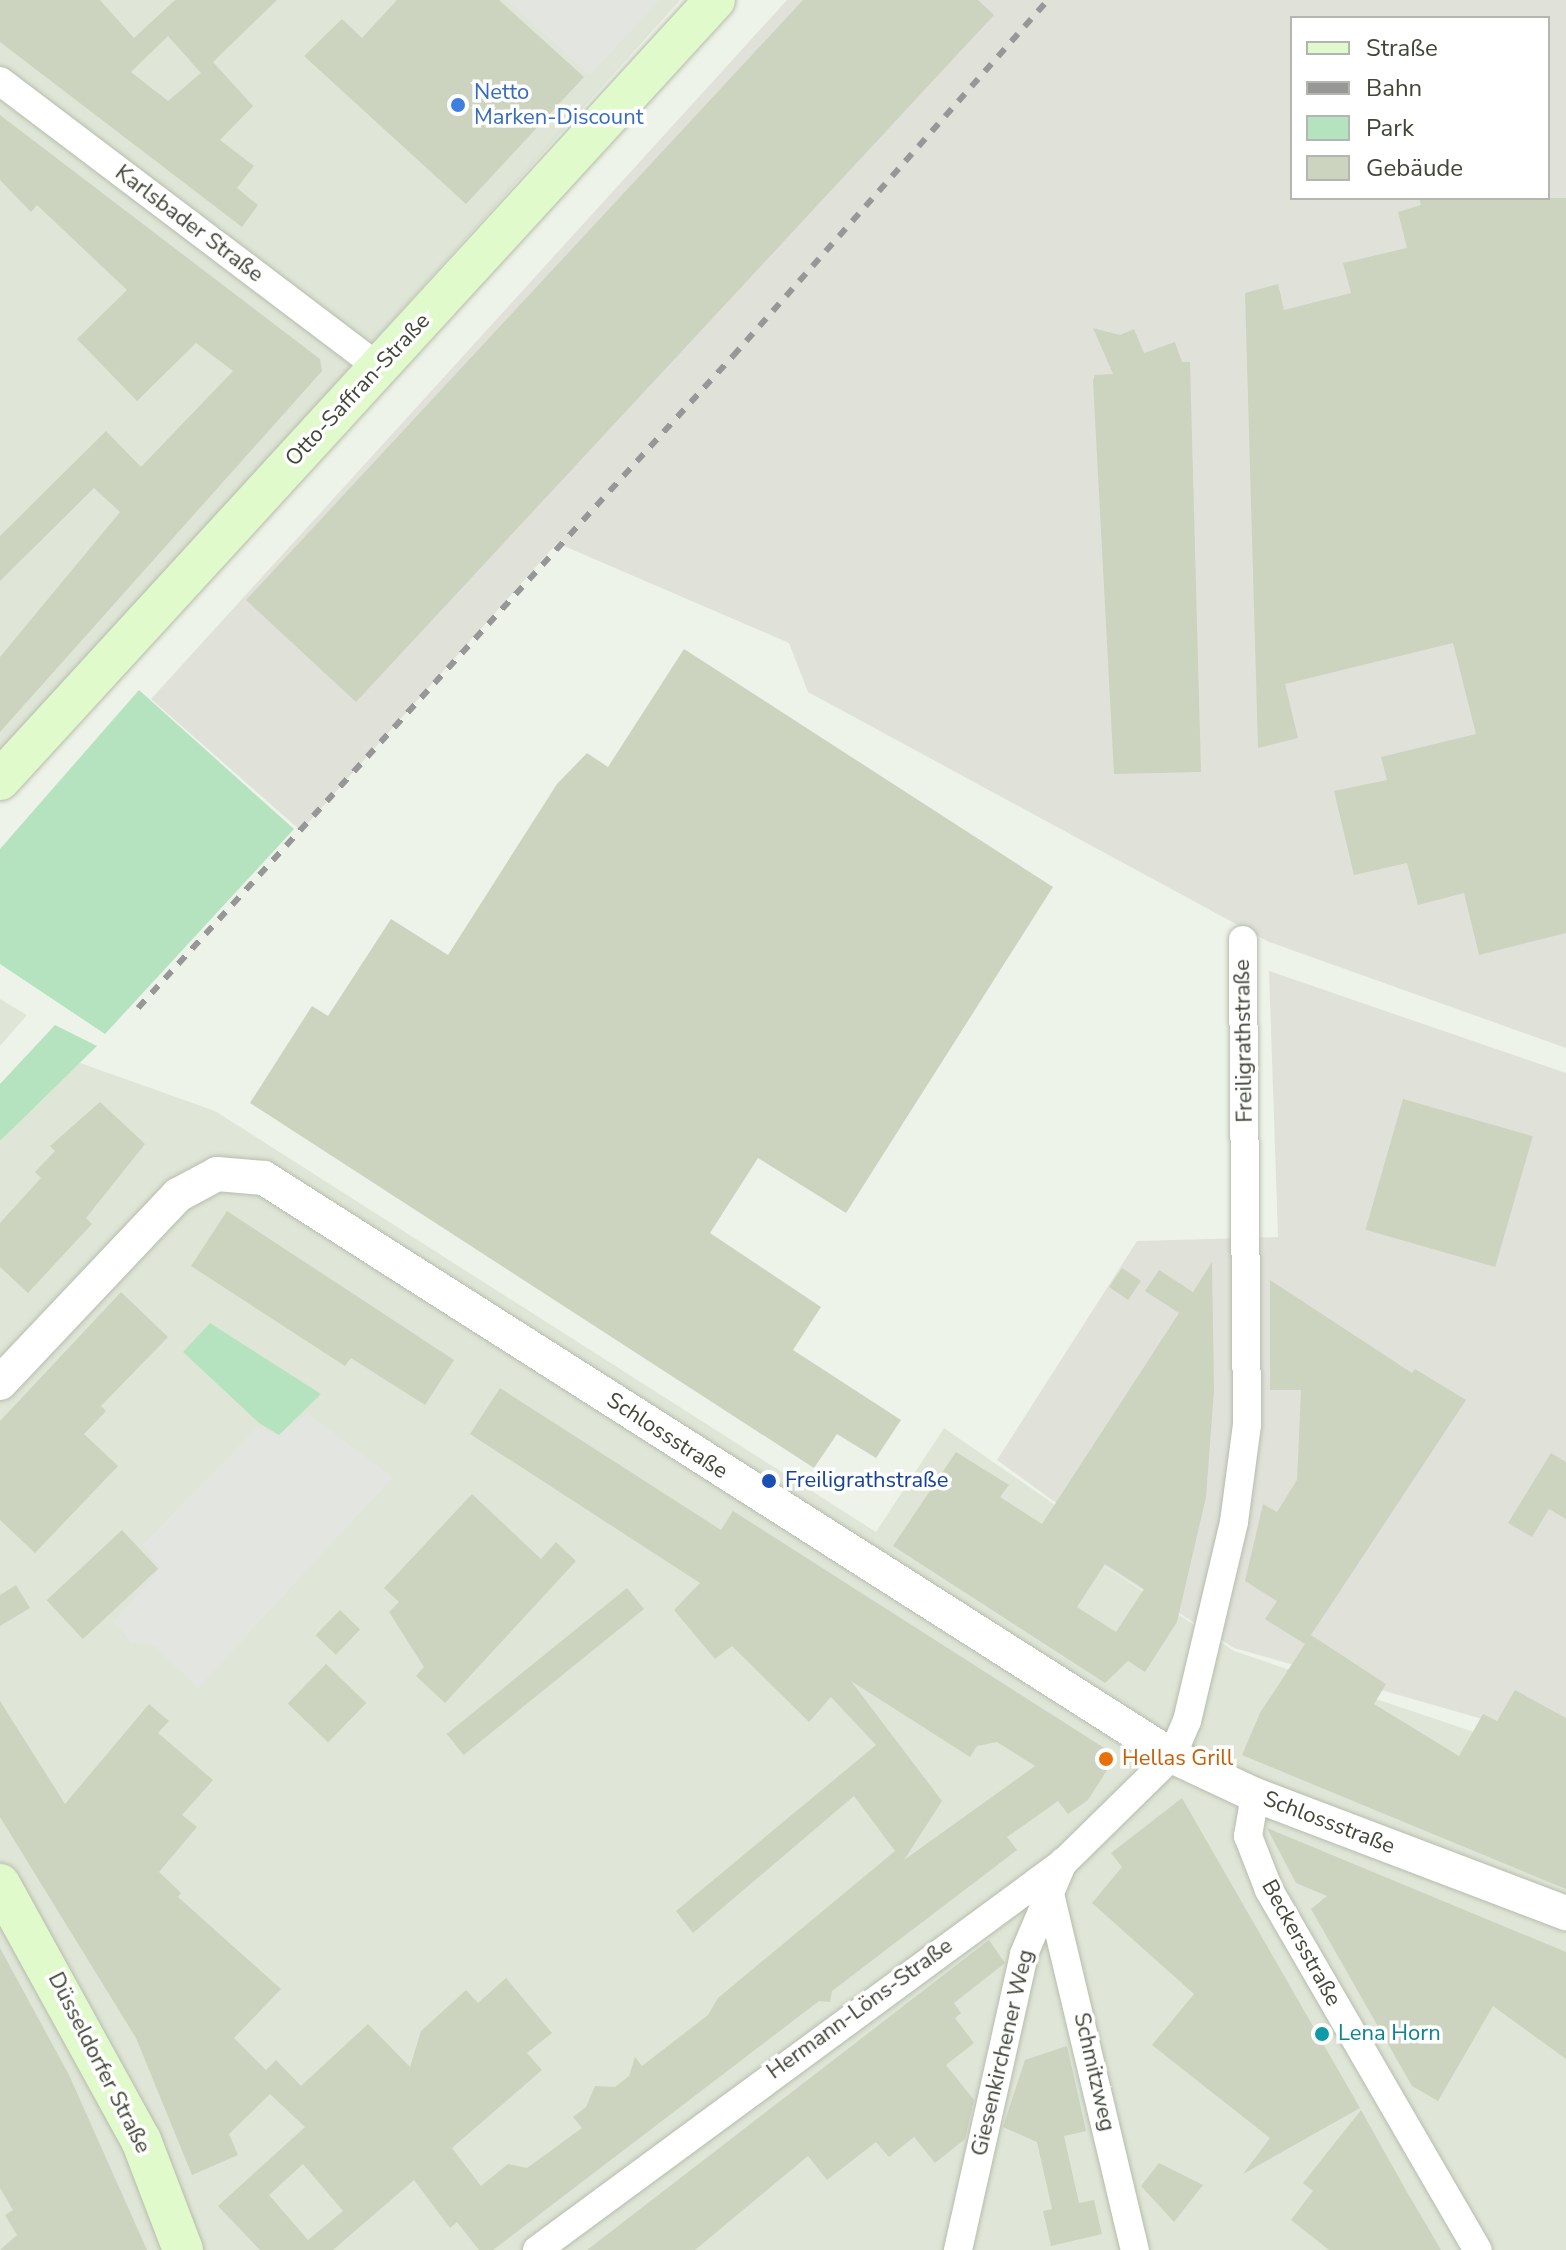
<!DOCTYPE html>
<html>
<head>
<meta charset="utf-8">
<style>
	body { margin:0 }
	#map { position:relative; width:1566px; height:2250px; overflow:hidden; background:#eef3e9; font-family:"Nunito Sans",sans-serif }
	div>[style] { position:absolute }
	[style*='--x'] { left:calc(var(--x)*1px); top:calc(var(--y)*1px); width:calc(var(--w)*1px); rotate:calc(var(--a)*1deg) }
	.residential>* { inset:0; background:#dfe6d7 }
	.industrial>* { inset:0; background:#e0e2da }
	.green>* { inset:0; background:#b5e3c0 }
	.parking>* { inset:0; background:#e3e5e0 }
	.building>* { inset:0; background:#ccd3bf; transform-origin:0 0 }
	.roads { filter:drop-shadow(0 0 2px #b6bdac) drop-shadow(0 0 2px #b6bdac) }
	.minor>* { height:28px; margin:-14px; padding:0 14px; transform-origin:14px; border-radius:14px; background:#fff }
	.tertiary>* { height:34px; margin:-17px; padding:0 17px; transform-origin:17px; border-radius:17px; background:#fff }
	.secondary>* { height:40px; margin:-20px; padding:0 20px; transform-origin:20px; border-radius:20px; background:#e1facc }
	.rail>* { height:6px; margin-top:-3px; transform-origin:0; background:repeating-linear-gradient(90deg,#979797 0 10px,transparent 0 20px) }
	.dots>* { width:22px; height:22px; translate:-50% -50%; box-sizing:border-box; border:4px solid #fff; border-radius:50% }
	span { translate:-50% -50%; white-space:nowrap; text-align:center; line-height:1.15; -webkit-text-stroke:7px #fff; paint-order:stroke }
	.shop-label { font-size:22px; color:#366cbe }
	.left { translate:0 -50%; text-align:left }
	.street-label { font-size:22px; color:#404638 }
	.transit-label { font-size:22px; color:#164399 }
	.food-label { font-size:22px; color:#c56008 }
	.culture-label { font-size:22px; color:#0d838f }
	.legend { position:absolute; left:1290px; top:16px; width:260px; height:184px; box-sizing:border-box; background:#fff; border:2px solid #b3b5af; margin:0; padding:10px 14px; list-style:none; font-size:24px; color:#404638 }
	.legend li { display:flex; align-items:center; gap:16px; height:40px }
	.legend b { width:40px; border:2px solid #b3b5af }
</style>
</head>
<body>
<div id="map">
	<div class="residential">
		<div style="clip-path:polygon(0 0,680px 0,0 758px)"></div>
		<div style="clip-path:polygon(0 999px,27px 1015px,0 1046px)"></div>
		<div style="clip-path:polygon(72px 1060px,215px 1111px,876px 1532px,944px 1428px,1054px 1504px,1068px 1542px,1234px 1651px,1566px 1763px,1566px 2250px,0 2250px,0 1141px)"></div>
	</div>
	<div class="industrial">
		<div style="clip-path:polygon(evenodd,787px 0,1566px 0,1566px 1048px,1269px 942px,808px 692px,789px 643px,557px 543px,301px 831px,151px 699px,787px 0,1292px 18px,1548px 18px,1548px 198px,1292px 198px,1292px 18px)"></div>
		<div style="clip-path:polygon(1269px 971px,1566px 1073px,1566px 1743px,1234px 1648px,1069px 1543px,1056px 1503px,997px 1460px,1137px 1241px,1278px 1237px)"></div>
	</div>
	<div class="green">
		<div style="clip-path:polygon(139px 690px,294px 829px,105px 1034px,0 964px,0 849px)"></div>
		<div style="clip-path:polygon(55px 1025px,97px 1046px,0 1141px,0 1084px)"></div>
		<div style="clip-path:polygon(210px 1323px,321px 1394px,279px 1435px,259px 1423px,183px 1352px)"></div>
	</div>
	<div class="parking">
		<div style="clip-path:polygon(506px 0,659px 0,590px 75px)"></div>
		<div style="clip-path:polygon(307px 1413px,393px 1477px,198px 1688px,153px 1645px,131px 1643px,114px 1621px,161px 1568px,142px 1545px,258px 1427px,279px 1435px)"></div>
	</div>
	<div class="building">
		<div style="clip-path:polygon(evenodd,0 0,100px 0,134px 38px,175px 0,277px 0,213px 62px,253px 106px,220px 140px,254px 166px,237px 188px,258px 205px,242px 227px,0 42px,0 0,168px 36px,201px 73px,168px 101px,131px 72px,168px 36px)"></div>
		<div style="clip-path:polygon(397px 0,499px 0,584px 77px,466px 204px,304px 56px,342px 19px,362px 38px)"></div>
		<div style="clip-path:polygon(803px 0,978px 0,994px 15px,356px 702px,246px 600px)"></div>
		<div style="clip-path:polygon(0 115px,320px 359px,322px 371px,0 732px,0 657px,120px 512px,94px 488px,0 581px,0 536px,106px 431px,141px 467px,233px 371px,196px 343px,137px 401px,77px 339px,127px 290px,37px 205px,31px 212px,0 180px)"></div>
		<div style="clip-path:polygon(1419px 198px,1566px 198px,1566px 933px,1479px 955px,1464px 893px,1418px 905px,1407px 863px,1354px 875px,1334px 791px,1387px 780px,1381px 757px,1476px 734px,1453px 643px,1285px 684px,1298px 738px,1258px 748px,1245px 293px,1278px 284px,1284px 310px,1351px 293px,1343px 263px,1407px 248px,1398px 212px,1421px 205px)"></div>
		<div style="clip-path:polygon(1093px 328px,1120px 335px,1134px 329px,1144px 353px,1175px 342px,1182px 362px,1190px 362px,1201px 772px,1114px 774px,1093px 381px,1095px 375px,1113px 374px)"></div>
		<div style="clip-path:polygon(684px 649px,1053px 887px,846px 1213px,758px 1158px,710px 1233px,821px 1307px,793px 1350px,901px 1420px,876px 1458px,837px 1434px,814px 1468px,250px 1103px,312px 1006px,328px 1016px,391px 919px,448px 955px,557px 784px,587px 753px,608px 767px)"></div>
		<div style="left:1403px;top:1099px;width:135px;height:136px;rotate:16deg"></div>
		<div style="clip-path:polygon(100px 1102px,145px 1144px,86px 1218px,92px 1224px,28px 1293px,0 1267px,0 1223px,41px 1178px,35px 1172px,55px 1151px,50px 1146px)"></div>
		<div style="clip-path:polygon(227px 1211px,454px 1360px,425px 1405px,351px 1358px,345px 1366px,191px 1266px)"></div>
		<div style="clip-path:polygon(evenodd,1212px 1262px,1214px 1390px,1206px 1497px,1177px 1622px,1145px 1672px,1128px 1661px,1105px 1683px,893px 1546px,956px 1452px,1009px 1485px,1000px 1497px,1042px 1524px,1179px 1313px,1145px 1291px,1159px 1270px,1193px 1292px,1212px 1262px,1105px 1564px,1144px 1589px,1116px 1632px,1077px 1607px,1105px 1564px)"></div>
		<div style="left:1122px;top:1268px;width:23px;height:23px;rotate:34deg"></div>
		<div style="clip-path:polygon(1270px 1280px,1412px 1373px,1415px 1369px,1466px 1400px,1311px 1635px,1386px 1684px,1374px 1704px,1459px 1756px,1483px 1714px,1497px 1721px,1515px 1690px,1566px 1718px,1566px 1889px,1242px 1755px,1260px 1713px,1305px 1644px,1265px 1619px,1277px 1601px,1245px 1581px,1263px 1504px,1277px 1512px,1297px 1480px,1301px 1390px,1270px 1390px)"></div>
		<div style="clip-path:polygon(121px 1292px,168px 1337px,101px 1406px,106px 1411px,84px 1434px,118px 1466px,35px 1553px,0 1520px,0 1421px)"></div>
		<div style="clip-path:polygon(evenodd,500px 1388px,721px 1530px,733px 1511px,1109px 1751px,1111px 1764px,1088px 1800px,1068px 1814px,1058px 1801px,1007px 1837px,1017px 1850px,832px 1991px,830px 2002px,819px 2001px,493px 2250px,479px 2250px,457px 2222px,450px 2228px,414px 2180px,333px 2250px,260px 2250px,218px 2206px,305px 2127px,270px 2094px,229px 2134px,238px 2155px,192px 2175px,136px 2038px,0 1817px,0 1701px,65px 1804px,149px 1704px,169px 1721px,158px 1733px,213px 1780px,182px 1815px,197px 1827px,159px 1872px,181px 1893px,178px 1897px,281px 1989px,234px 2038px,266px 2070px,276px 2060px,301px 2086px,368px 2024px,410px 2067px,421px 2031px,466px 1990px,478px 2003px,506px 1978px,552px 2033px,527px 2053px,542px 2070px,452px 2148px,481px 2186px,508px 2164px,527px 2168px,582px 2128px,573px 2117px,586px 2107px,595px 2086px,615px 2087px,629px 2076px,635px 2057px,642px 2066px,708px 2015px,718px 1998px,895px 1851px,854px 1796px,693px 1933px,676px 1911px,876px 1745px,831px 1697px,809px 1722px,732px 1646px,715px 1659px,674px 1610px,700px 1583px,470px 1434px,500px 1388px,851px 1681px,970px 1757px,977px 1746px,997px 1742px,1035px 1766px,904px 1860px,942px 1801px,851px 1681px,500px 1388px,303px 2164px,343px 2211px,308px 2240px,269px 2195px,303px 2164px)"></div>
		<div style="clip-path:polygon(1551px 1453px,1566px 1462px,1566px 1519px,1549px 1509px,1532px 1537px,1508px 1523px)"></div>
		<div style="clip-path:polygon(472px 1494px,541px 1559px,556px 1542px,576px 1561px,445px 1703px,416px 1676px,424px 1667px,389px 1612px,399px 1602px,384px 1588px)"></div>
		<div style="left:122px;top:1530px;width:53px;height:103px;rotate:47deg"></div>
		<div style="clip-path:polygon(16px 1585px,30px 1608px,0 1626px,0 1595px)"></div>
		<div style="left:627px;top:1588px;width:27px;height:232px;rotate:51deg"></div>
		<div style="left:340px;top:1610px;width:28px;height:35px;rotate:44deg"></div>
		<div style="left:326px;top:1664px;width:56px;height:55px;rotate:44deg"></div>
		<div style="clip-path:polygon(1182px 1798px,1360px 2108px,1243px 2174px,1270px 2138px,1152px 2045px,1194px 1994px,1092px 1903px,1122px 1867px,1111px 1853px)"></div>
		<div style="clip-path:polygon(1267px 1828px,1566px 1952px,1566px 2059px,1493px 2006px,1438px 2101px,1412px 2086px,1311px 1909px,1327px 1896px,1296px 1883px)"></div>
		<div style="clip-path:polygon(989px 1940px,1005px 1963px,954px 2003px,961px 2013px,955px 2018px,974px 2043px,946px 2065px,974px 2100px,965px 2139px,935px 2163px,914px 2137px,889px 2157px,876px 2142px,827px 2180px,808px 2156px,695px 2250px,587px 2250px)"></div>
		<div style="clip-path:polygon(0 1948px,69px 2075px,147px 2250px,0 2250px,17px 2235px,5px 2215px,13px 2210px,0 2188px)"></div>
		<div style="clip-path:polygon(1067px 2046px,1086px 2131px,1064px 2136px,1079px 2203px,1094px 2200px,1102px 2234px,1051px 2246px,1043px 2211px,1052px 2209px,1037px 2142px,1003px 2127px,1025px 2060px)"></div>
		<div style="clip-path:polygon(1361px 2110px,1407px 2192px,1441px 2250px,1329px 2250px,1291px 2220px,1313px 2191px,1303px 2183px)"></div>
		<div style="clip-path:polygon(1159px 2163px,1203px 2185px,1174px 2222px,1141px 2186px)"></div>
	</div>
	<div class="roads">
		<div class="minor">
			<div style="--x:0;--y:81;--w:474;--a:37.1"></div>
			<div style="--x:1255;--y:1795;--w:42;--a:99.7"></div>
			<div style="--x:1248;--y:1836;--w:58;--a:68.7"></div>
			<div style="--x:1269;--y:1890;--w:416;--a:59.9"></div>
			<div style="--x:1050;--y:1894;--w:366;--a:76.6"></div>
			<div style="--x:537;--y:2250;--w:654;--a:-36.36"></div>
			<div style="--x:1064;--y:1862;--w:151;--a:-44.5"></div>
			<div style="--x:1172;--y:1756;--w:38;--a:-67"></div>
			<div style="--x:1187;--y:1721;--w:204;--a:-76.7"></div>
			<div style="--x:1234;--y:1522;--w:98;--a:-82.4"></div>
			<div style="--x:1247;--y:1425;--w:485;--a:-90.5"></div>
			<div style="--x:958;--y:2250;--w:303;--a:-77.4"></div>
			<div style="--x:1024;--y:1954;--w:100;--a:-67"></div>
		</div>
		<div class="tertiary">
			<div style="--x:0;--y:1383;--w:259;--a:-46.6"></div>
			<div style="--x:178;--y:1195;--w:44;--a:-28.3"></div>
			<div style="--x:217;--y:1174;--w:47;--a:4.9"></div>
			<div style="--x:264;--y:1178;--w:1076;--a:32.48"></div>
			<div style="--x:1172;--y:1756;--w:92;--a:25.2"></div>
			<div style="--x:1255;--y:1795;--w:333;--a:20.8"></div>
		</div>
		<div class="secondary">
			<div style="--x:0;--y:780;--w:1058;--a:-47.49"></div>
			<div style="--x:0;--y:1884;--w:292;--a:61.2"></div>
			<div style="--x:141;--y:2140;--w:118;--a:69.1"></div>
		</div>
	</div>
	<div class="rail">
		<div style="--x:138;--y:1008;--w:883;--a:-47.62"></div>
		<div style="--x:733;--y:356;--w:475;--a:-48.5"></div>
	</div>
	<div class="dots">
		<div style="left:458px;top:105px;background:#3f7fe0"></div>
		<div style="left:769px;top:1481px;background:#1a4fb4"></div>
		<div style="left:1106px;top:1759px;background:#e8710a"></div>
		<div style="left:1322px;top:2034px;background:#0f9aa8"></div>
	</div>
	<div class="shop-label">
		<span class="left" style="left:474px;top:105px">Netto<br>Marken-Discount</span>
	</div>
	<div class="street-label">
		<span style="left:189px;top:224px;rotate:37deg">Karlsbader Straße</span>
		<span style="left:358px;top:390px;rotate:-47deg">Otto-Saffran-Straße</span>
		<span style="left:1244px;top:1041px;rotate:-91deg">Freiligrathstraße</span>
		<span style="left:667px;top:1436px;rotate:33deg">Schlossstraße</span>
		<span style="left:1329px;top:1823px;rotate:21deg">Schlossstraße</span>
		<span style="left:1301px;top:1943px;rotate:61deg">Beckersstraße</span>
		<span style="left:860px;top:2009px;rotate:-36deg">Hermann-Löns-Straße</span>
		<span style="left:1003px;top:2053px;rotate:-77deg">Giesenkirchener Weg</span>
		<span style="left:99px;top:2063px;rotate:63deg">Düsseldorfer Straße</span>
		<span style="left:1094px;top:2072px;rotate:77deg">Schmitzweg</span>
	</div>
	<div class="transit-label">
		<span class="left" style="left:785px;top:1481px">Freiligrathstraße</span>
	</div>
	<div class="food-label">
		<span class="left" style="left:1122px;top:1759px">Hellas Grill</span>
	</div>
	<div class="culture-label">
		<span class="left" style="left:1338px;top:2034px">Lena Horn</span>
	</div>
	<ul class="legend">
	<li><b style="height:10px;background:#e1facc"></b>Straße</li>
	<li><b style="height:10px;background:#979797"></b>Bahn</li>
	<li><b style="height:22px;background:#b5e3c0"></b>Park</li>
	<li><b style="height:22px;background:#ccd3bf"></b>Gebäude</li>
	</ul>
</div>
</body>
</html>
